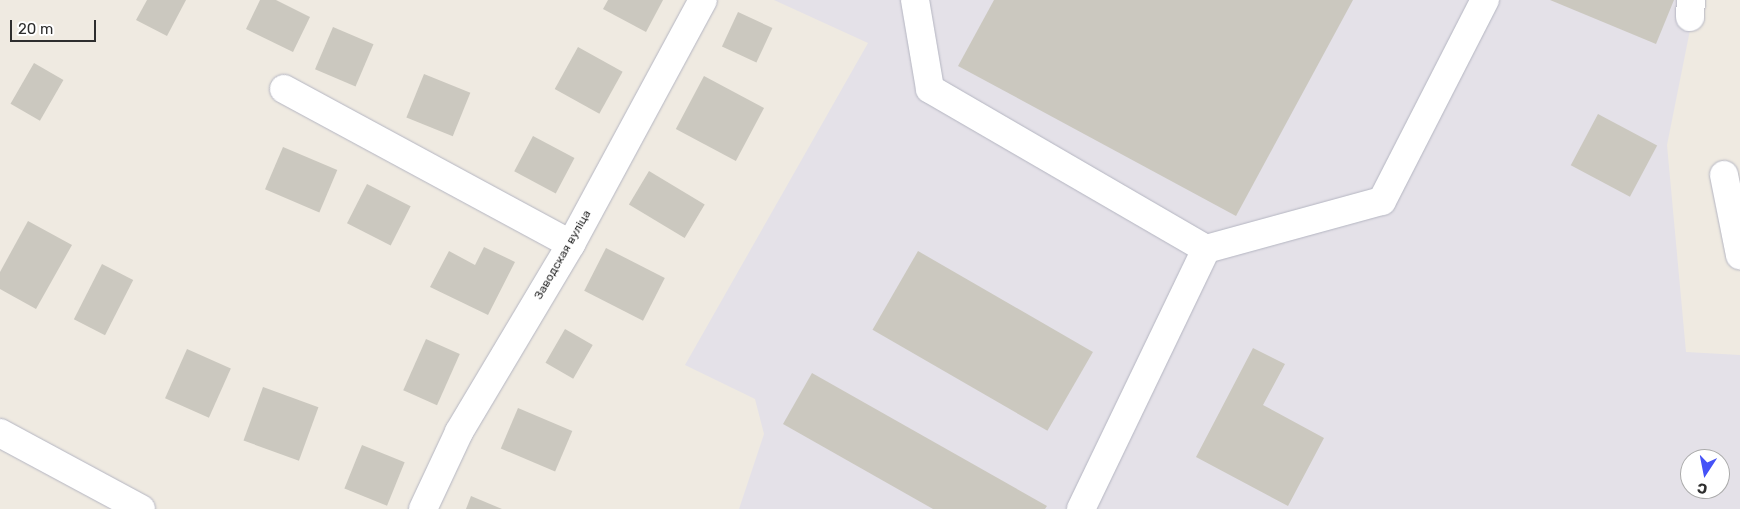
<!DOCTYPE html>
<html>
<head>
<meta charset="utf-8">
<style>
	body { margin:0 }
	#map { position:relative; width:1740px; height:509px; overflow:hidden; background:#efeae1; font-family:Rubik,sans-serif }
	div>[style] { position:absolute }
	[style*='--x'] { left:calc(var(--x)*1px); top:calc(var(--y)*1px); width:calc(var(--w)*1px); rotate:calc(var(--a)*1deg) }
	.industrial>* { inset:0; background:#e4e1e8 }
	.building>* { inset:0; background:#cbc8bf; transform-origin:0 0 }
	.roads { filter:drop-shadow(0 0 1px #b4b5c1) drop-shadow(0 0 1px #b4b5c1) }
	.minor>* { height:28px; margin:-14px; padding:0 14px; transform-origin:14px; border-radius:14px; background:#fff }
	span { translate:-50% -50%; white-space:nowrap; text-align:center; line-height:1.15; -webkit-text-stroke:5px #fff; paint-order:stroke }
	.street-label { font-size:12px; color:#2e2e2e }
	.north { position:absolute; left:1680px; top:449px; width:50px; height:50px; box-sizing:border-box; background:#fff; border:1px solid #ababab; border-radius:50%; rotate:191deg; font-size:14px; font-weight:700; line-height:20px; text-align:center; color:#2e2e2e }
	.north::after { content:''; display:block; margin:auto; width:18px; height:22px; background:#4552f7; clip-path:polygon(50% 0,100% 100%,50% 72%,0 100%) }
	.scale { position:absolute; left:10px; top:20px; width:86px; height:22px; box-sizing:border-box; border:2px solid #2e2e2e; border-top:0; padding-left:6px; font-size:15px; line-height:18px; white-space:nowrap; color:#2e2e2e; -webkit-text-stroke:4px #fff; paint-order:stroke }
</style>
</head>
<body>
<div id="map">
	<div class="industrial">
		<div style="clip-path:polygon(evenodd,774px 0,1696px 0,1667px 145px,1686px 352px,1740px 355px,1740px 509px,739px 509px,764px 434px,755px 399px,685px 365px,868px 43px,774px 0,1690px 459px,1720px 459px,1720px 489px,1690px 489px,1690px 459px)"></div>
	</div>
	<div class="building">
		<div style="clip-path:polygon(147px 0,186px 0,167px 36px,136px 20px)"></div>
		<div style="clip-path:polygon(260px 0,276px 0,310px 17px,293px 52px,246px 29px)"></div>
		<div style="clip-path:polygon(608px 0,663px 0,646px 32px,603px 9px)"></div>
		<div style="clip-path:polygon(994px 0,1353px 0,1236px 216px,958px 66px)"></div>
		<div style="clip-path:polygon(1550px 0,1674px 0,1656px 44px)"></div>
		<div style="left:738px;top:12px;width:38px;height:38px;rotate:25deg"></div>
		<div style="left:333px;top:27px;width:44px;height:46px;rotate:23deg"></div>
		<div style="left:578px;top:47px;width:51px;height:48px;rotate:29deg"></div>
		<div style="left:34px;top:63px;width:34px;height:47px;rotate:30deg"></div>
		<div style="left:424px;top:74px;width:50px;height:47px;rotate:22deg"></div>
		<div style="left:704px;top:76px;width:68px;height:60px;rotate:28deg"></div>
		<div style="left:1598px;top:114px;width:67px;height:58px;rotate:28deg"></div>
		<div style="left:533px;top:136px;width:47px;height:40px;rotate:28deg"></div>
		<div style="left:283px;top:147px;width:59px;height:46px;rotate:23deg"></div>
		<div style="left:649px;top:171px;width:65px;height:39px;rotate:31deg"></div>
		<div style="left:367px;top:184px;width:49px;height:44px;rotate:27deg"></div>
		<div style="clip-path:polygon(28px 221px,72px 245px,36px 309px,0 289px,0 272px)"></div>
		<div style="clip-path:polygon(484px 247px,515px 262px,488px 315px,430px 287px,449px 251px,475px 265px)"></div>
		<div style="left:606px;top:248px;width:66px;height:48px;rotate:27deg"></div>
		<div style="left:918px;top:251px;width:202px;height:91px;rotate:30deg"></div>
		<div style="left:102px;top:264px;width:35px;height:62px;rotate:27deg"></div>
		<div style="left:565px;top:329px;width:32px;height:39px;rotate:30deg"></div>
		<div style="left:426px;top:339px;width:37px;height:56px;rotate:24deg"></div>
		<div style="clip-path:polygon(1253px 348px,1285px 364px,1263px 405px,1324px 438px,1288px 506px,1196px 457px)"></div>
		<div style="left:187px;top:349px;width:48px;height:54px;rotate:24deg"></div>
		<div style="clip-path:polygon(812px 373px,1047px 506px,1045px 509px,933px 509px,783px 424px)"></div>
		<div style="left:263px;top:387px;width:59px;height:57px;rotate:20deg"></div>
		<div style="left:518px;top:408px;width:59px;height:44px;rotate:23deg"></div>
		<div style="left:362px;top:445px;width:46px;height:47px;rotate:22deg"></div>
		<div style="clip-path:polygon(471px 496px,502px 509px,466px 509px)"></div>
	</div>
	<div class="roads">
		<div class="minor">
			<div style="--x:915;--y:0;--w:90;--a:80.4"></div>
			<div style="--x:930;--y:89;--w:319;--a:30.1"></div>
			<div style="--x:1690;--y:17;--w:17;--a:-87"></div>
			<div style="--x:284;--y:89;--w:326;--a:28.4"></div>
			<div style="--x:1724;--y:175;--w:82;--a:78.7"></div>
			<div style="--x:0;--y:433;--w:160;--a:28.3"></div>
			<div style="--x:423;--y:509;--w:85;--a:-64.9"></div>
			<div style="--x:459;--y:432;--w:219;--a:-59.2"></div>
			<div style="--x:571;--y:244;--w:277;--a:-61.6"></div>
			<div style="--x:1081;--y:509;--w:288;--a:-64.3"></div>
			<div style="--x:1206;--y:249;--w:182;--a:-15.3"></div>
			<div style="--x:1382;--y:201;--w:226;--a:-62.9"></div>
		</div>
	</div>
	<div class="street-label">
		<span style="left:563px;top:255px;rotate:-60deg">Заводская вуліца</span>
	</div>
	<div class="north">С</div>
	<div class="scale">20 m</div>
</div>
</body>
</html>
